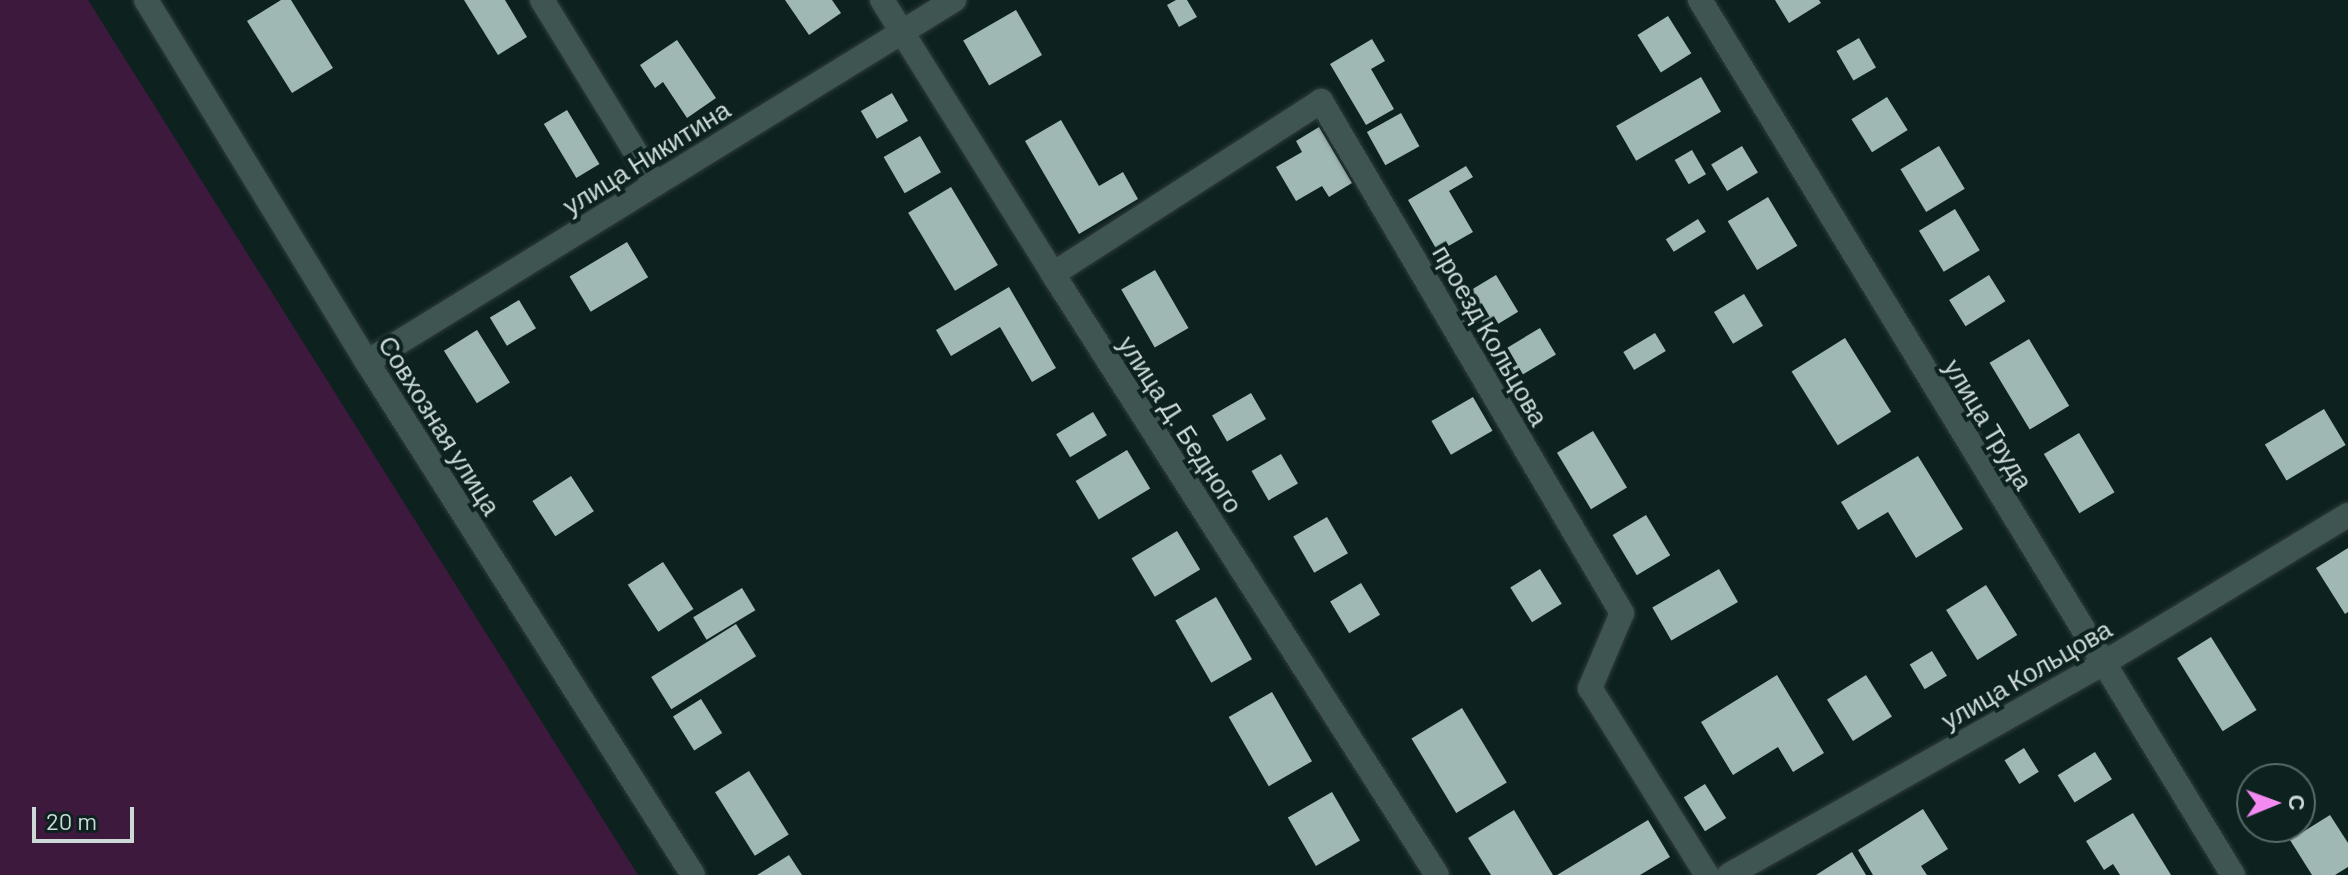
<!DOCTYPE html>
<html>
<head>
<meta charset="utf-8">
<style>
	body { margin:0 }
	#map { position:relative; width:2348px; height:875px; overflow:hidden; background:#0d221f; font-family:Barlow,sans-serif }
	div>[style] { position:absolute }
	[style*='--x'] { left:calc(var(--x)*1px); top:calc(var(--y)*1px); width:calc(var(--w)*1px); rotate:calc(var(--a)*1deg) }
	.green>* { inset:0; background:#3e193e }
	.building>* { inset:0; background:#9fb8b4; transform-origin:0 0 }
	.roads { filter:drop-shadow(0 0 2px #313c3a) drop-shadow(0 0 2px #313c3a) }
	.street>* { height:24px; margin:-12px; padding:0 12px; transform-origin:12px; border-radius:12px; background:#3f5552 }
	span { translate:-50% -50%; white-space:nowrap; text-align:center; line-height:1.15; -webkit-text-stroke:8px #0d221f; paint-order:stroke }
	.street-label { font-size:26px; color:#ccd9d7 }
	.north { position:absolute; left:2236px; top:763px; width:80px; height:80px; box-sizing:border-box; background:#0d221f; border:2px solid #596b69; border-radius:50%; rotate:89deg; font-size:22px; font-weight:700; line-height:32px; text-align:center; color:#ccd9d7 }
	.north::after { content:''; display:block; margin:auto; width:28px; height:36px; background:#f38af1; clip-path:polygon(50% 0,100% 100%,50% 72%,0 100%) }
	.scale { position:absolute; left:32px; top:807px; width:102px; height:36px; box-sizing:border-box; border:4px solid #ccd9d7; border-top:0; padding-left:10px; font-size:24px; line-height:28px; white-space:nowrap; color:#ccd9d7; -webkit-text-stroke:6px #0d221f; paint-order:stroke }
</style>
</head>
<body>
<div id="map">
	<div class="green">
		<div style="clip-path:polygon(0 0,88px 0,638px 875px,0 875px)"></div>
	</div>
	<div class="building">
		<div style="clip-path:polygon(281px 0,291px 0,333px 68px,292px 93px,247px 21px)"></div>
		<div style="clip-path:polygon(464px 0,505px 0,527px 37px,498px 55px)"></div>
		<div style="clip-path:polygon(785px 0,832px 0,841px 13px,809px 35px)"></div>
		<div style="clip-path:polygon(1176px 0,1187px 0,1197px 17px,1179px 27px,1167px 5px)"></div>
		<div style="clip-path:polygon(1775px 0,1819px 0,1821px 3px,1789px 23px)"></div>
		<div style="left:1016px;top:10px;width:52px;height:61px;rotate:60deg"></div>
		<div style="left:1668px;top:16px;width:44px;height:36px;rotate:58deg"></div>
		<div style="left:1859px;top:38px;width:34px;height:26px;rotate:60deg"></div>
		<div style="clip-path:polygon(1372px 39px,1385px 61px,1371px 69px,1394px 109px,1366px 125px,1330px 64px)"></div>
		<div style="clip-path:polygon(677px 40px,716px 98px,687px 118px,663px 82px,655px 88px,640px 65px)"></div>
		<div style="left:1701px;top:77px;width:40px;height:98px;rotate:60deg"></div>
		<div style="left:892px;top:93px;width:32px;height:36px;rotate:60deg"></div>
		<div style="left:1887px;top:97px;width:39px;height:42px;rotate:58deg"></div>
		<div style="left:567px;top:110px;width:63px;height:27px;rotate:59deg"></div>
		<div style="left:1401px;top:113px;width:38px;height:39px;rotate:61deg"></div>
		<div style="clip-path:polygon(1061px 120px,1099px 186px,1123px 172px,1138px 199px,1079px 234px,1025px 141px)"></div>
		<div style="clip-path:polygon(1319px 127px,1352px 183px,1329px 197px,1322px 186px,1296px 201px,1276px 167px,1302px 152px,1296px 141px)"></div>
		<div style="left:920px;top:136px;width:42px;height:42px;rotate:60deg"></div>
		<div style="left:1742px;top:146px;width:31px;height:36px;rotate:59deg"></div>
		<div style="left:1939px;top:146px;width:50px;height:45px;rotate:59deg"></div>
		<div style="left:1692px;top:150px;width:28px;height:20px;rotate:60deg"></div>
		<div style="clip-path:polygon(1466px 166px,1473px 177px,1449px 191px,1473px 232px,1438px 252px,1408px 200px)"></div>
		<div style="left:951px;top:187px;width:91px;height:50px;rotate:59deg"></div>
		<div style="left:1768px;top:197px;width:57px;height:47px;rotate:59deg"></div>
		<div style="left:1955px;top:209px;width:48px;height:42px;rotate:59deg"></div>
		<div style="left:1698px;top:219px;width:15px;height:38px;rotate:58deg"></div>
		<div style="left:627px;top:242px;width:41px;height:67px;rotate:59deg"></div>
		<div style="left:1155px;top:270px;width:67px;height:39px;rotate:60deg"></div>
		<div style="left:1496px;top:275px;width:43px;height:36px;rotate:59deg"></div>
		<div style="left:1989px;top:275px;width:31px;height:47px;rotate:58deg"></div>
		<div style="clip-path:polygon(1009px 287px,1056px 368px,1032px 382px,1000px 327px,951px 356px,936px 330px)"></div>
		<div style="left:1744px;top:294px;width:37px;height:35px;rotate:59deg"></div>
		<div style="left:519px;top:300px;width:33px;height:34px;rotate:59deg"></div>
		<div style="left:1540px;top:328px;width:31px;height:44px;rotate:59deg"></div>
		<div style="left:477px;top:330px;width:62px;height:39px;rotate:58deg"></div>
		<div style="left:1655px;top:333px;width:21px;height:37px;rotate:59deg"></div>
		<div style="left:1845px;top:338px;width:87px;height:63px;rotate:58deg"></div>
		<div style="left:2029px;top:339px;width:78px;height:46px;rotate:59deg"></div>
		<div style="left:1251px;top:393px;width:30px;height:45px;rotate:60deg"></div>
		<div style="left:1473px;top:397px;width:39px;height:48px;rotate:60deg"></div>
		<div style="left:2324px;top:409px;width:42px;height:69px;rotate:59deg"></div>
		<div style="left:1093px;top:412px;width:27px;height:43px;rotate:59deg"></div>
		<div style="left:1593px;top:431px;width:66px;height:42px;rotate:59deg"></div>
		<div style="left:2079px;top:433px;width:69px;height:41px;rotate:59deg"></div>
		<div style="left:1127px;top:450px;width:45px;height:60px;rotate:59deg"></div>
		<div style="left:1281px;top:454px;width:34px;height:34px;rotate:60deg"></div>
		<div style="clip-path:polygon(1918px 456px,1963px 529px,1916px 558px,1888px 512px,1858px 530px,1841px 502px)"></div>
		<div style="left:571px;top:476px;width:42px;height:46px;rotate:57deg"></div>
		<div style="left:1646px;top:515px;width:47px;height:39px;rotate:59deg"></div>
		<div style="left:1327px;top:517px;width:42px;height:39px;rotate:60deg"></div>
		<div style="left:1177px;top:531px;width:45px;height:53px;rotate:59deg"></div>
		<div style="clip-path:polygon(2348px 548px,2348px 612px,2345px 614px,2316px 568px)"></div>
		<div style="left:663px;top:562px;width:56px;height:42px;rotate:57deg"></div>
		<div style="left:1540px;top:569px;width:41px;height:35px;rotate:58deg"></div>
		<div style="left:1719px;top:569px;width:38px;height:77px;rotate:60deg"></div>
		<div style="left:1361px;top:583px;width:37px;height:36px;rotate:59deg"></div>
		<div style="left:1986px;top:585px;width:59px;height:47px;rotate:58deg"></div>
		<div style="left:742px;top:588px;width:26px;height:57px;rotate:59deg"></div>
		<div style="left:1216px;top:597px;width:72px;height:47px;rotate:60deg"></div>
		<div style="left:736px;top:624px;width:38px;height:100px;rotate:58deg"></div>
		<div style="left:2211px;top:637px;width:86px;height:40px;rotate:58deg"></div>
		<div style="left:1932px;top:651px;width:29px;height:26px;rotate:59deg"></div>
		<div style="clip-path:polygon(1777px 675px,1824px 753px,1793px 772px,1778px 747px,1733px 775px,1701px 722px)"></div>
		<div style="left:1866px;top:675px;width:49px;height:46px;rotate:58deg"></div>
		<div style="left:1272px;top:692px;width:80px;height:50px;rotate:60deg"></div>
		<div style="left:701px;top:699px;width:40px;height:33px;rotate:58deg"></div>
		<div style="left:1462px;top:708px;width:87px;height:59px;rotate:59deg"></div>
		<div style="left:2024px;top:748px;width:28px;height:23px;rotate:58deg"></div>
		<div style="left:2095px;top:752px;width:32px;height:44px;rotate:58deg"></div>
		<div style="left:749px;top:771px;width:75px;height:40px;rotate:58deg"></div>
		<div style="left:1705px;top:784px;width:40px;height:25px;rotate:58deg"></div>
		<div style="left:1332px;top:792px;width:56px;height:51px;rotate:60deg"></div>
		<div style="clip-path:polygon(1923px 809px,1948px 849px,1921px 866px,1927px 875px,1873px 875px,1858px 850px)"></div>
		<div style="clip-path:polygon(1514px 810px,1553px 875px,1491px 875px,1468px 838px)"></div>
		<div style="clip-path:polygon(2133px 813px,2171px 875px,2120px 875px,2113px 864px,2104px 870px,2086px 841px)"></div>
		<div style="clip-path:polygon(2330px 815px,2348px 843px,2348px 867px,2335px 875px,2312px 875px,2290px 840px)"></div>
		<div style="clip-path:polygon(1648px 820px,1670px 857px,1640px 875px,1557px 875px)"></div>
		<div style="clip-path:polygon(1852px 852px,1866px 875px,1816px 875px)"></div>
		<div style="clip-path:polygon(789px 855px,802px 875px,757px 875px)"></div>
	</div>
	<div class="roads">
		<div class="street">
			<div style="--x:146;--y:0;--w:424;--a:58.6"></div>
			<div style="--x:367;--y:362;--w:608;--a:57.56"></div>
			<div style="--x:542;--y:0;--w:216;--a:58.4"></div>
			<div style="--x:882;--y:0;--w:323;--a:58"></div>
			<div style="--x:1053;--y:274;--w:713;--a:57.42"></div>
			<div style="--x:1700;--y:0;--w:1025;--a:58.65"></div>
			<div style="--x:1053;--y:274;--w:319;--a:-32.8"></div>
			<div style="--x:1321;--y:101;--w:594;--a:59.55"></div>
			<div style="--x:1622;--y:613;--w:82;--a:113.1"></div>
			<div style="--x:1590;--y:688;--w:221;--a:58"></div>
			<div style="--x:367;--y:362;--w:690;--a:-31.66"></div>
			<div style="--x:1729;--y:875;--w:429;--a:-29.5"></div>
			<div style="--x:2102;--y:664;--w:288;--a:-31.2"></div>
		</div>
	</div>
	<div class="street-label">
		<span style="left:646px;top:157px;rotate:-32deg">улица Никитина</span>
		<span style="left:1491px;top:335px;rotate:60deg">проезд Кольцова</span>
		<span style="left:1181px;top:424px;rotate:57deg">улица Д. Бедного</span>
		<span style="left:1989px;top:424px;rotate:59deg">улица Труда</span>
		<span style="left:440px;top:425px;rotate:58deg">Совхозная улица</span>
		<span style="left:2026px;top:674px;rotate:-30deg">улица Кольцова</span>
	</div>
	<div class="north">С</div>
	<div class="scale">20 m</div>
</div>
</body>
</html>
